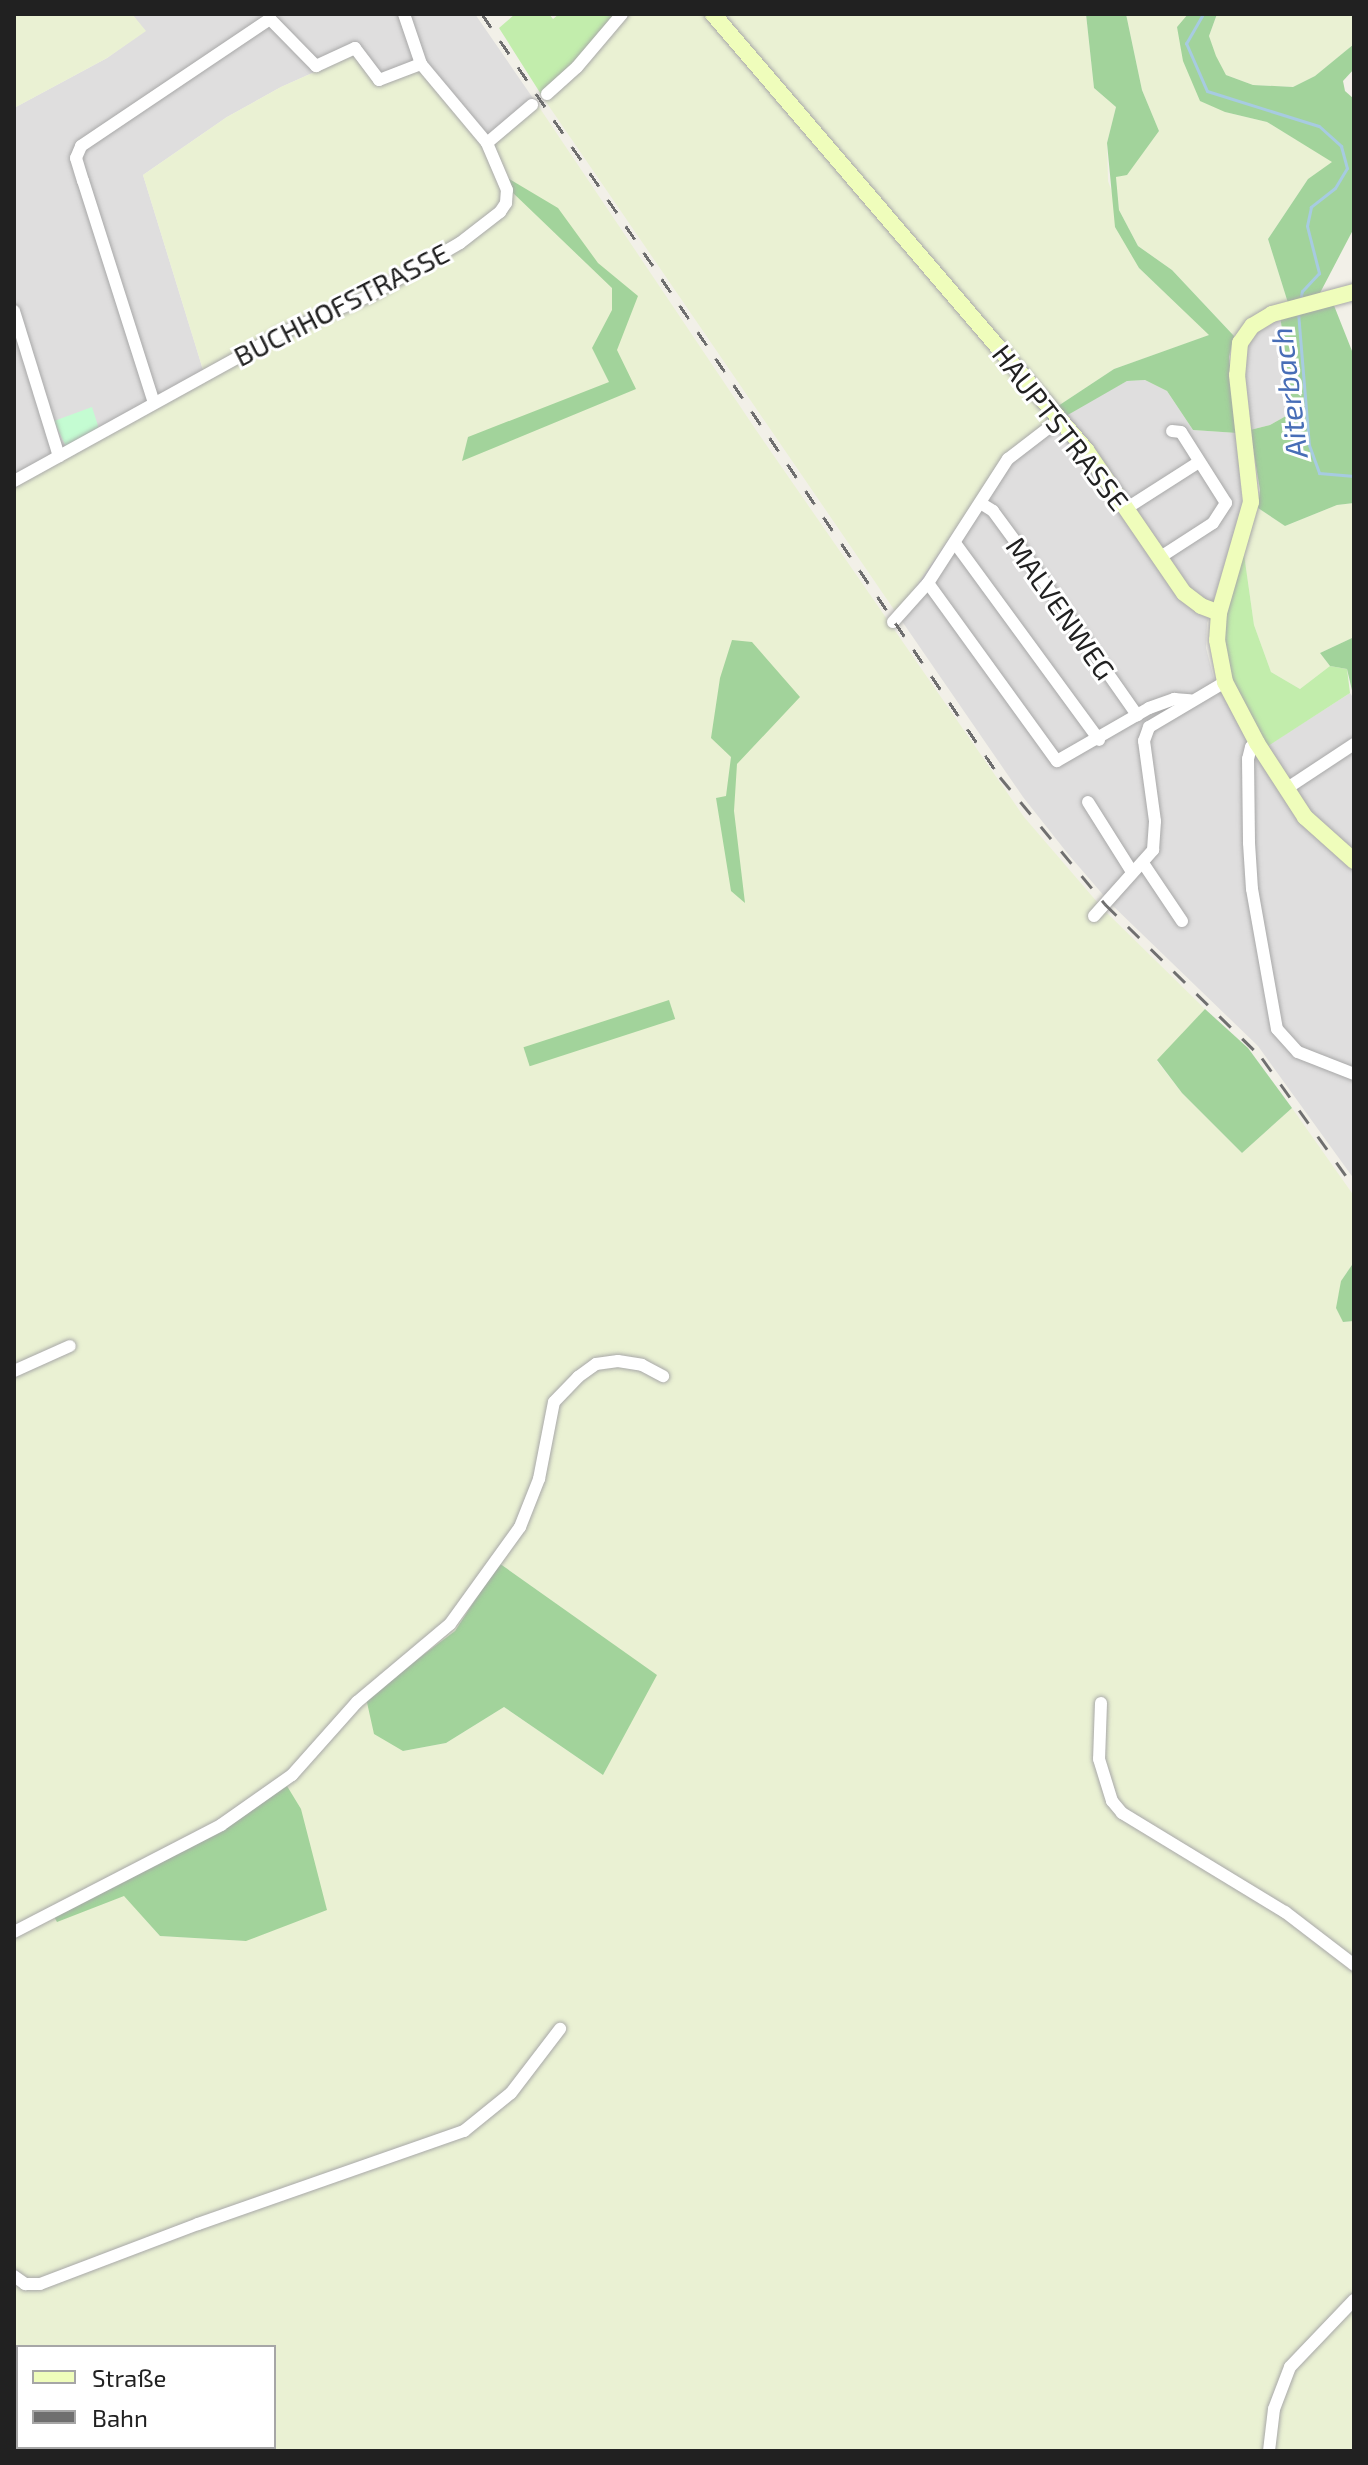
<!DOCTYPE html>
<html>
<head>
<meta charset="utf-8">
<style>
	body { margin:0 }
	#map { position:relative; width:1368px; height:2465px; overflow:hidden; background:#f2f0e8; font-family:"Exo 2",sans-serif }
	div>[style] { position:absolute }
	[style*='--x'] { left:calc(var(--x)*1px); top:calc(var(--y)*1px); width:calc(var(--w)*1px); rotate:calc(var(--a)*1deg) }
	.residential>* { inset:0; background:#dfdede }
	.farmland>* { inset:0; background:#eaf1d3 }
	.grass>* { inset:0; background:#c2edac }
	.forest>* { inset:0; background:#a2d39b; transform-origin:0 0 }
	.park>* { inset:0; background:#c4fcd2 }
	.stream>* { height:3px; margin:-1.5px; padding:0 1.5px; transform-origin:1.5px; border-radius:1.5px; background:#a7cbe1 }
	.roads { filter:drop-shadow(0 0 2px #a8a8a8) drop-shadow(0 0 2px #a8a8a8) }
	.street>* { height:12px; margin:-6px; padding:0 6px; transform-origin:6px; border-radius:6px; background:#fff }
	.secondary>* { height:16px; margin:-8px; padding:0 8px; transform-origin:8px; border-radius:8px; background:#effdbb }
	.rail>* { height:3px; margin-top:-1.5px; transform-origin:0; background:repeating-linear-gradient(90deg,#6f6f6f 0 16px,transparent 0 32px) }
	span { translate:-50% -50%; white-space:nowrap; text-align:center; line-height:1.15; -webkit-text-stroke:6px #fff; paint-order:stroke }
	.street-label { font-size:28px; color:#212121 }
	.water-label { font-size:30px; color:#486eb7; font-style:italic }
	.frame { position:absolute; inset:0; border:16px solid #212121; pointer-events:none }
	.legend { position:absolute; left:16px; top:2345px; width:260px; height:104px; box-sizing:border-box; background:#fff; border:2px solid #a6a6a6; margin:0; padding:10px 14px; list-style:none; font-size:24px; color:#212121 }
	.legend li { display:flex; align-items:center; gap:16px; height:40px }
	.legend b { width:40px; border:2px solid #a6a6a6 }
</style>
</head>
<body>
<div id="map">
	<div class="residential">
		<div style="clip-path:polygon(132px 14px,475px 14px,537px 104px,492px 147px,378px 87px,357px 53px,281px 87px,227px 117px,143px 175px,204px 373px,100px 432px,54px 421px,67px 449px,14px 478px,14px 108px,107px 58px,145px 31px)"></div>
		<div style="clip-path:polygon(1280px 315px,1293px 412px,1270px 425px,1250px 430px,1239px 369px,1245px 340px)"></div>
		<div style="clip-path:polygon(1145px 380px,1167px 391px,1193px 430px,1237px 433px,1242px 505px,1207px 623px,1206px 648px,1214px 679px,1254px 750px,1261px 750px,1350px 693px,1354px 699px,1354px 1179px,1258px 1046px,1111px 904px,1068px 854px,1023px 797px,897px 614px,1008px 452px,1053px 420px,1127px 381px)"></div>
	</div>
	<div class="farmland">
		<div style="clip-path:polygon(14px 14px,132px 14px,146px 31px,107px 58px,14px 108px)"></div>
		<div style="clip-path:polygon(628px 14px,704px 14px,1053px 420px,1008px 452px,897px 614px,544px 99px,567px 83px)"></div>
		<div style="clip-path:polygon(720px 14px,1086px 14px,1094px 88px,1116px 107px,1107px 143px,1108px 181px,1139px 268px,1210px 335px,1114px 369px,1058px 406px)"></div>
		<div style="clip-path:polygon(1126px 14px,1188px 14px,1177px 27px,1225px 112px,1267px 122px,1333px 162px,1308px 179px,1268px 239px,1288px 303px,1251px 320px,1234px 336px,1172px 270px,1138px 246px,1119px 210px,1116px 177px,1127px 174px,1159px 131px,1142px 90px)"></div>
		<div style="clip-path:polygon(1217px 14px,1354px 14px,1354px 44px,1315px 76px,1293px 87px,1253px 85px,1226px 75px,1215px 56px,1209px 36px)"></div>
		<div style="clip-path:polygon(evenodd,357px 53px,378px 87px,419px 70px,491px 147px,537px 104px,756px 430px,1024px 817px,1104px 910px,1205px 1009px,1157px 1061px,1182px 1093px,1242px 1153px,1292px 1108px,1354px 1196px,1354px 1262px,1341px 1281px,1343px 1322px,1354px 1321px,1354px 2451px,14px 2451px,14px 478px,204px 373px,143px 175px,227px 117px,281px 87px,357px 53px,499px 1563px,656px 1675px,603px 1775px,504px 1707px,446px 1743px,403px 1751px,413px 1664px,455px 1631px,499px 1563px,357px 53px,125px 1896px,246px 1941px,160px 1936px,125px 1896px,357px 53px,18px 2347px,274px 2347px,274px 2447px,18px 2447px,18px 2347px)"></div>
		<div style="clip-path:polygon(1354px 503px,1352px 638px,1320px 653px,1330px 666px,1300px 689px,1271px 672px,1254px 625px,1244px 554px,1258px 508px,1285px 526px,1337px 505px)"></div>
	</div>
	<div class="grass">
		<div style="clip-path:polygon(515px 14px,549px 14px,553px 19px,559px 14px,612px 14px,620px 23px,567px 83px,544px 99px,499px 28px)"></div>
		<div style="clip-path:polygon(1244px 554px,1254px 625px,1271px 672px,1300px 689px,1330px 666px,1347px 669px,1350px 693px,1265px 748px,1237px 700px,1222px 655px,1224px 615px)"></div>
	</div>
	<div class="forest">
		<div style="clip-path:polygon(1086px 14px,1126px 14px,1142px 90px,1159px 131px,1127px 175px,1116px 177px,1119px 210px,1138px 246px,1172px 270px,1234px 336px,1229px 357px,1237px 433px,1193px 430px,1167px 391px,1145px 380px,1127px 381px,1066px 416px,1058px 406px,1114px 369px,1209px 335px,1139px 268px,1115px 227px,1107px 143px,1116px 107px,1094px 88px)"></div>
		<div style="clip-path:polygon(1188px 14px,1217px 14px,1209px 36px,1216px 56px,1226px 75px,1253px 85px,1293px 87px,1315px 76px,1354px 44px,1354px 69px,1343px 81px,1345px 91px,1354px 99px,1354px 228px,1320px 293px,1288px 303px,1268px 239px,1308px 179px,1332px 162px,1267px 122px,1225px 112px,1200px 101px,1183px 61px,1177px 27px)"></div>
		<div style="clip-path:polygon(504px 176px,558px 208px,598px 263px,638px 296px,617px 350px,636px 389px,462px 461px,468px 437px,609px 382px,592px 348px,612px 310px,612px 288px,511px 191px)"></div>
		<div style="clip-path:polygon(1333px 303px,1354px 356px,1354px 503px,1337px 505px,1285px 526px,1258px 508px,1260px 490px,1250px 430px,1270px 425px,1293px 412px,1280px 315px)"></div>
		<div style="clip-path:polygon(1354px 618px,1354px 699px,1347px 669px,1330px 666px,1320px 653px,1352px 638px)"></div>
		<div style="clip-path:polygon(732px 640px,752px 642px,800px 697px,737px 764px,734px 811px,745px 903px,731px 891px,716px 798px,726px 796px,731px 757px,711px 738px,720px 678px)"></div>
		<div style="left:669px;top:1000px;width:20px;height:153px;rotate:72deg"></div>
		<div style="clip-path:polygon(1205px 1009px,1248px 1048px,1292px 1108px,1242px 1153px,1182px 1093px,1157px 1060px)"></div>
		<div style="clip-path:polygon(1354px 1262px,1354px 1321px,1343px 1322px,1336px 1308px,1341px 1281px)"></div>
		<div style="clip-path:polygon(499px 1563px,657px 1675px,603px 1775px,504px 1707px,446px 1743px,403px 1751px,374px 1734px,366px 1698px,455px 1631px)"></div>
		<div style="clip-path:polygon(287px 1786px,301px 1809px,327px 1910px,246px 1941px,160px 1936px,124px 1896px,57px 1922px,52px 1913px,229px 1826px)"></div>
	</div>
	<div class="park">
		<div style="clip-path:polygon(92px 407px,100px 432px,67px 449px,54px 421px)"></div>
	</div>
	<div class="stream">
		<div style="--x:1203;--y:14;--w:34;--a:120"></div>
		<div style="--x:1186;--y:43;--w:52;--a:66.4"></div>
		<div style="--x:1207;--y:91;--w:117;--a:17.4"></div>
		<div style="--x:1319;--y:126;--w:30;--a:42"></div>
		<div style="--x:1341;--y:146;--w:23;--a:75"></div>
		<div style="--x:1347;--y:168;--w:23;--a:121"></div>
		<div style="--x:1335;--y:188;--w:31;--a:142"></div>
		<div style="--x:1311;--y:207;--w:19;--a:102"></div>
		<div style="--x:1307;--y:226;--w:49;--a:75.7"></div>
		<div style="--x:1319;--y:273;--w:25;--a:133"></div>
		<div style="--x:1302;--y:291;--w:10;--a:101"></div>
		<div style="--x:1298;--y:312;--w:133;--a:85.3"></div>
		<div style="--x:1309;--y:445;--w:30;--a:70"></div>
		<div style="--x:1319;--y:473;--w:35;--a:5"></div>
	</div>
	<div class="roads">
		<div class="street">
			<div style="--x:404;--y:14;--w:53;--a:71.2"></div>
			<div style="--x:421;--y:64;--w:103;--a:50.1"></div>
			<div style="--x:487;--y:143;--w:59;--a:-40.2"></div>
			<div style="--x:547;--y:94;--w:40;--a:-42"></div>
			<div style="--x:577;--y:67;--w:70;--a:-49.7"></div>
			<div style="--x:14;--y:311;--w:152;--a:72.8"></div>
			<div style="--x:154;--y:403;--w:233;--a:-107.7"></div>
			<div style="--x:83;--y:181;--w:24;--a:-107"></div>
			<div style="--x:76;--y:158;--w:13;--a:-67"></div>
			<div style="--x:81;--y:146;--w:228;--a:-33.9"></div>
			<div style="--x:270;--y:19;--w:66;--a:45.6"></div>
			<div style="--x:316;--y:66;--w:43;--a:-24.8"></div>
			<div style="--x:355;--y:48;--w:40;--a:53"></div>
			<div style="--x:379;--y:80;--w:45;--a:-20.9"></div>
			<div style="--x:14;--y:481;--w:306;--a:-28.9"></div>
			<div style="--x:282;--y:333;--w:97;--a:-23.1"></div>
			<div style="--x:371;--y:295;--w:103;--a:-30.3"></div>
			<div style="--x:460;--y:243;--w:51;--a:-37.8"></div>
			<div style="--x:500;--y:212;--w:11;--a:-56"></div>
			<div style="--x:506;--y:203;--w:13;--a:-86"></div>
			<div style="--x:507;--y:190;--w:51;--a:-113.1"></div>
			<div style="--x:982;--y:504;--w:13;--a:32"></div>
			<div style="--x:993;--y:511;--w:42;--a:53.7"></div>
			<div style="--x:1018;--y:545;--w:208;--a:55"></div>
			<div style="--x:1127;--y:508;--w:85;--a:-32.6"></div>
			<div style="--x:955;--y:543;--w:244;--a:53.8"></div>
			<div style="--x:1159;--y:558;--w:64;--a:-32.9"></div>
			<div style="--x:1213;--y:523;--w:24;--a:-57"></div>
			<div style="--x:1226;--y:503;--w:84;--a:-122.4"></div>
			<div style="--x:1181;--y:432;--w:9;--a:-174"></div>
			<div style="--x:928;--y:583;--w:220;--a:54.1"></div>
			<div style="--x:1057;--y:761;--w:106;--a:-29.9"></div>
			<div style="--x:1149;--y:708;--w:27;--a:-20"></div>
			<div style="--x:1174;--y:699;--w:16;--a:4"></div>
			<div style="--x:893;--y:622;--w:52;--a:-48.1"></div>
			<div style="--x:928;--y:583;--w:148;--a:-57.2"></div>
			<div style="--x:1008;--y:459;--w:66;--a:-37.6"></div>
			<div style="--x:1257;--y:743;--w:7;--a:146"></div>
			<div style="--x:1251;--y:747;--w:12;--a:104"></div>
			<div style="--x:1248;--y:759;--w:84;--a:89.3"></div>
			<div style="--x:1249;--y:843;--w:46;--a:86.3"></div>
			<div style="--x:1252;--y:889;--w:142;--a:79.9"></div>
			<div style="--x:1277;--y:1029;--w:31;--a:48"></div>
			<div style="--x:1298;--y:1052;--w:60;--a:21.4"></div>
			<div style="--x:1286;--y:789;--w:82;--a:-33.5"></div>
			<div style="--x:1088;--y:802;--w:83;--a:57.8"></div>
			<div style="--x:1143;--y:863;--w:70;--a:56.1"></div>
			<div style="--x:1094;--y:916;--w:89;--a:-48.2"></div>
			<div style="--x:1153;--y:850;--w:29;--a:-86"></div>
			<div style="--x:1155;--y:821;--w:81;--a:-97.8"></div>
			<div style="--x:1144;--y:741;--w:15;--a:-70"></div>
			<div style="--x:1149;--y:727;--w:88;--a:-30.6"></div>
			<div style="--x:14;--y:1371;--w:61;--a:-24.1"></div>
			<div style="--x:1101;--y:1703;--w:56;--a:92"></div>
			<div style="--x:1099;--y:1759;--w:44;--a:72.8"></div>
			<div style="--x:1112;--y:1801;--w:16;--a:50"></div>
			<div style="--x:1122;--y:1813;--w:191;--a:31.3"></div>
			<div style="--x:1285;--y:1912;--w:87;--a:37.5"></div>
			<div style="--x:14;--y:1932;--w:233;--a:-27.3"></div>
			<div style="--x:221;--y:1825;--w:87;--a:-35.2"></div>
			<div style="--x:292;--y:1775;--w:98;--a:-48.3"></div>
			<div style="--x:357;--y:1702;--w:121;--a:-40"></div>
			<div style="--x:450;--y:1624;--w:120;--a:-54.2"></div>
			<div style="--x:520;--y:1527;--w:52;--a:-68.4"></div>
			<div style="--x:539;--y:1479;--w:78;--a:-79"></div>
			<div style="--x:554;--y:1402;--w:35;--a:-46"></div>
			<div style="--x:578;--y:1377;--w:22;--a:-36"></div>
			<div style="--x:596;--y:1364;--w:22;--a:-8"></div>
			<div style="--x:618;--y:1361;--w:24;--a:9"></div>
			<div style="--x:642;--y:1365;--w:24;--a:28"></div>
			<div style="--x:14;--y:2276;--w:14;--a:36"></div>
			<div style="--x:25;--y:2284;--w:15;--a:0"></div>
			<div style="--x:40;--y:2284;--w:169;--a:-20.8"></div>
			<div style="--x:198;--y:2224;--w:282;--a:-19.3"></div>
			<div style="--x:464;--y:2131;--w:60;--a:-39"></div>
			<div style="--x:511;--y:2093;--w:81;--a:-52.6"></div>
			<div style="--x:1269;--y:2451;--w:42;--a:-83.2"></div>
			<div style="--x:1274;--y:2409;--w:45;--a:-69.1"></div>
			<div style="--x:1290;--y:2367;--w:93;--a:-46.3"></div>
		</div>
		<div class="secondary">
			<div style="--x:713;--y:14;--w:574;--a:49.45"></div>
			<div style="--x:1086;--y:450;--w:173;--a:55.6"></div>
			<div style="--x:1184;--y:593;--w:21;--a:37"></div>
			<div style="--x:1201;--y:606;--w:19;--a:21"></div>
			<div style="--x:1354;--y:292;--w:85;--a:165"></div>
			<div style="--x:1272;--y:314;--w:23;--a:149"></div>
			<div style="--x:1252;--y:326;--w:21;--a:125"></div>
			<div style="--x:1240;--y:343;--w:32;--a:95"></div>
			<div style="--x:1237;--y:375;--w:128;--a:83.7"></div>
			<div style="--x:1251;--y:502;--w:116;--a:106.1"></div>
			<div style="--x:1219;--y:613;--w:27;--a:94"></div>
			<div style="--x:1217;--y:640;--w:43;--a:79.2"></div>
			<div style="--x:1225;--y:682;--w:69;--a:62.3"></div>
			<div style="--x:1257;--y:743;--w:88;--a:57"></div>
			<div style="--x:1305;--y:817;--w:66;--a:41.9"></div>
		</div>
	</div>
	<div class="rail">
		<div style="--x:482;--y:14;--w:922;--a:55.83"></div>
		<div style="--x:1000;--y:777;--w:165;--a:50.4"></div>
		<div style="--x:1105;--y:904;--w:220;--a:44.4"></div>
		<div style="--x:1262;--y:1058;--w:158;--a:54.5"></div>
	</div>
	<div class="street-label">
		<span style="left:341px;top:304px;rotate:-27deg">BUCHHOFSTRASSE</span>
		<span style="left:1061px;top:427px;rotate:52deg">HAUPTSTRASSE</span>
		<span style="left:1061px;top:608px;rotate:55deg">MALVENWEG</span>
	</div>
	<div class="water-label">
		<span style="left:1288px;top:393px;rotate:-97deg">Aiterbach</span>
	</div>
	<div class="frame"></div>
	<ul class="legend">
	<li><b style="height:10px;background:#effdbb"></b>Straße</li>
	<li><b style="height:10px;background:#6f6f6f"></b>Bahn</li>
	</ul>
</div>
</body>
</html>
